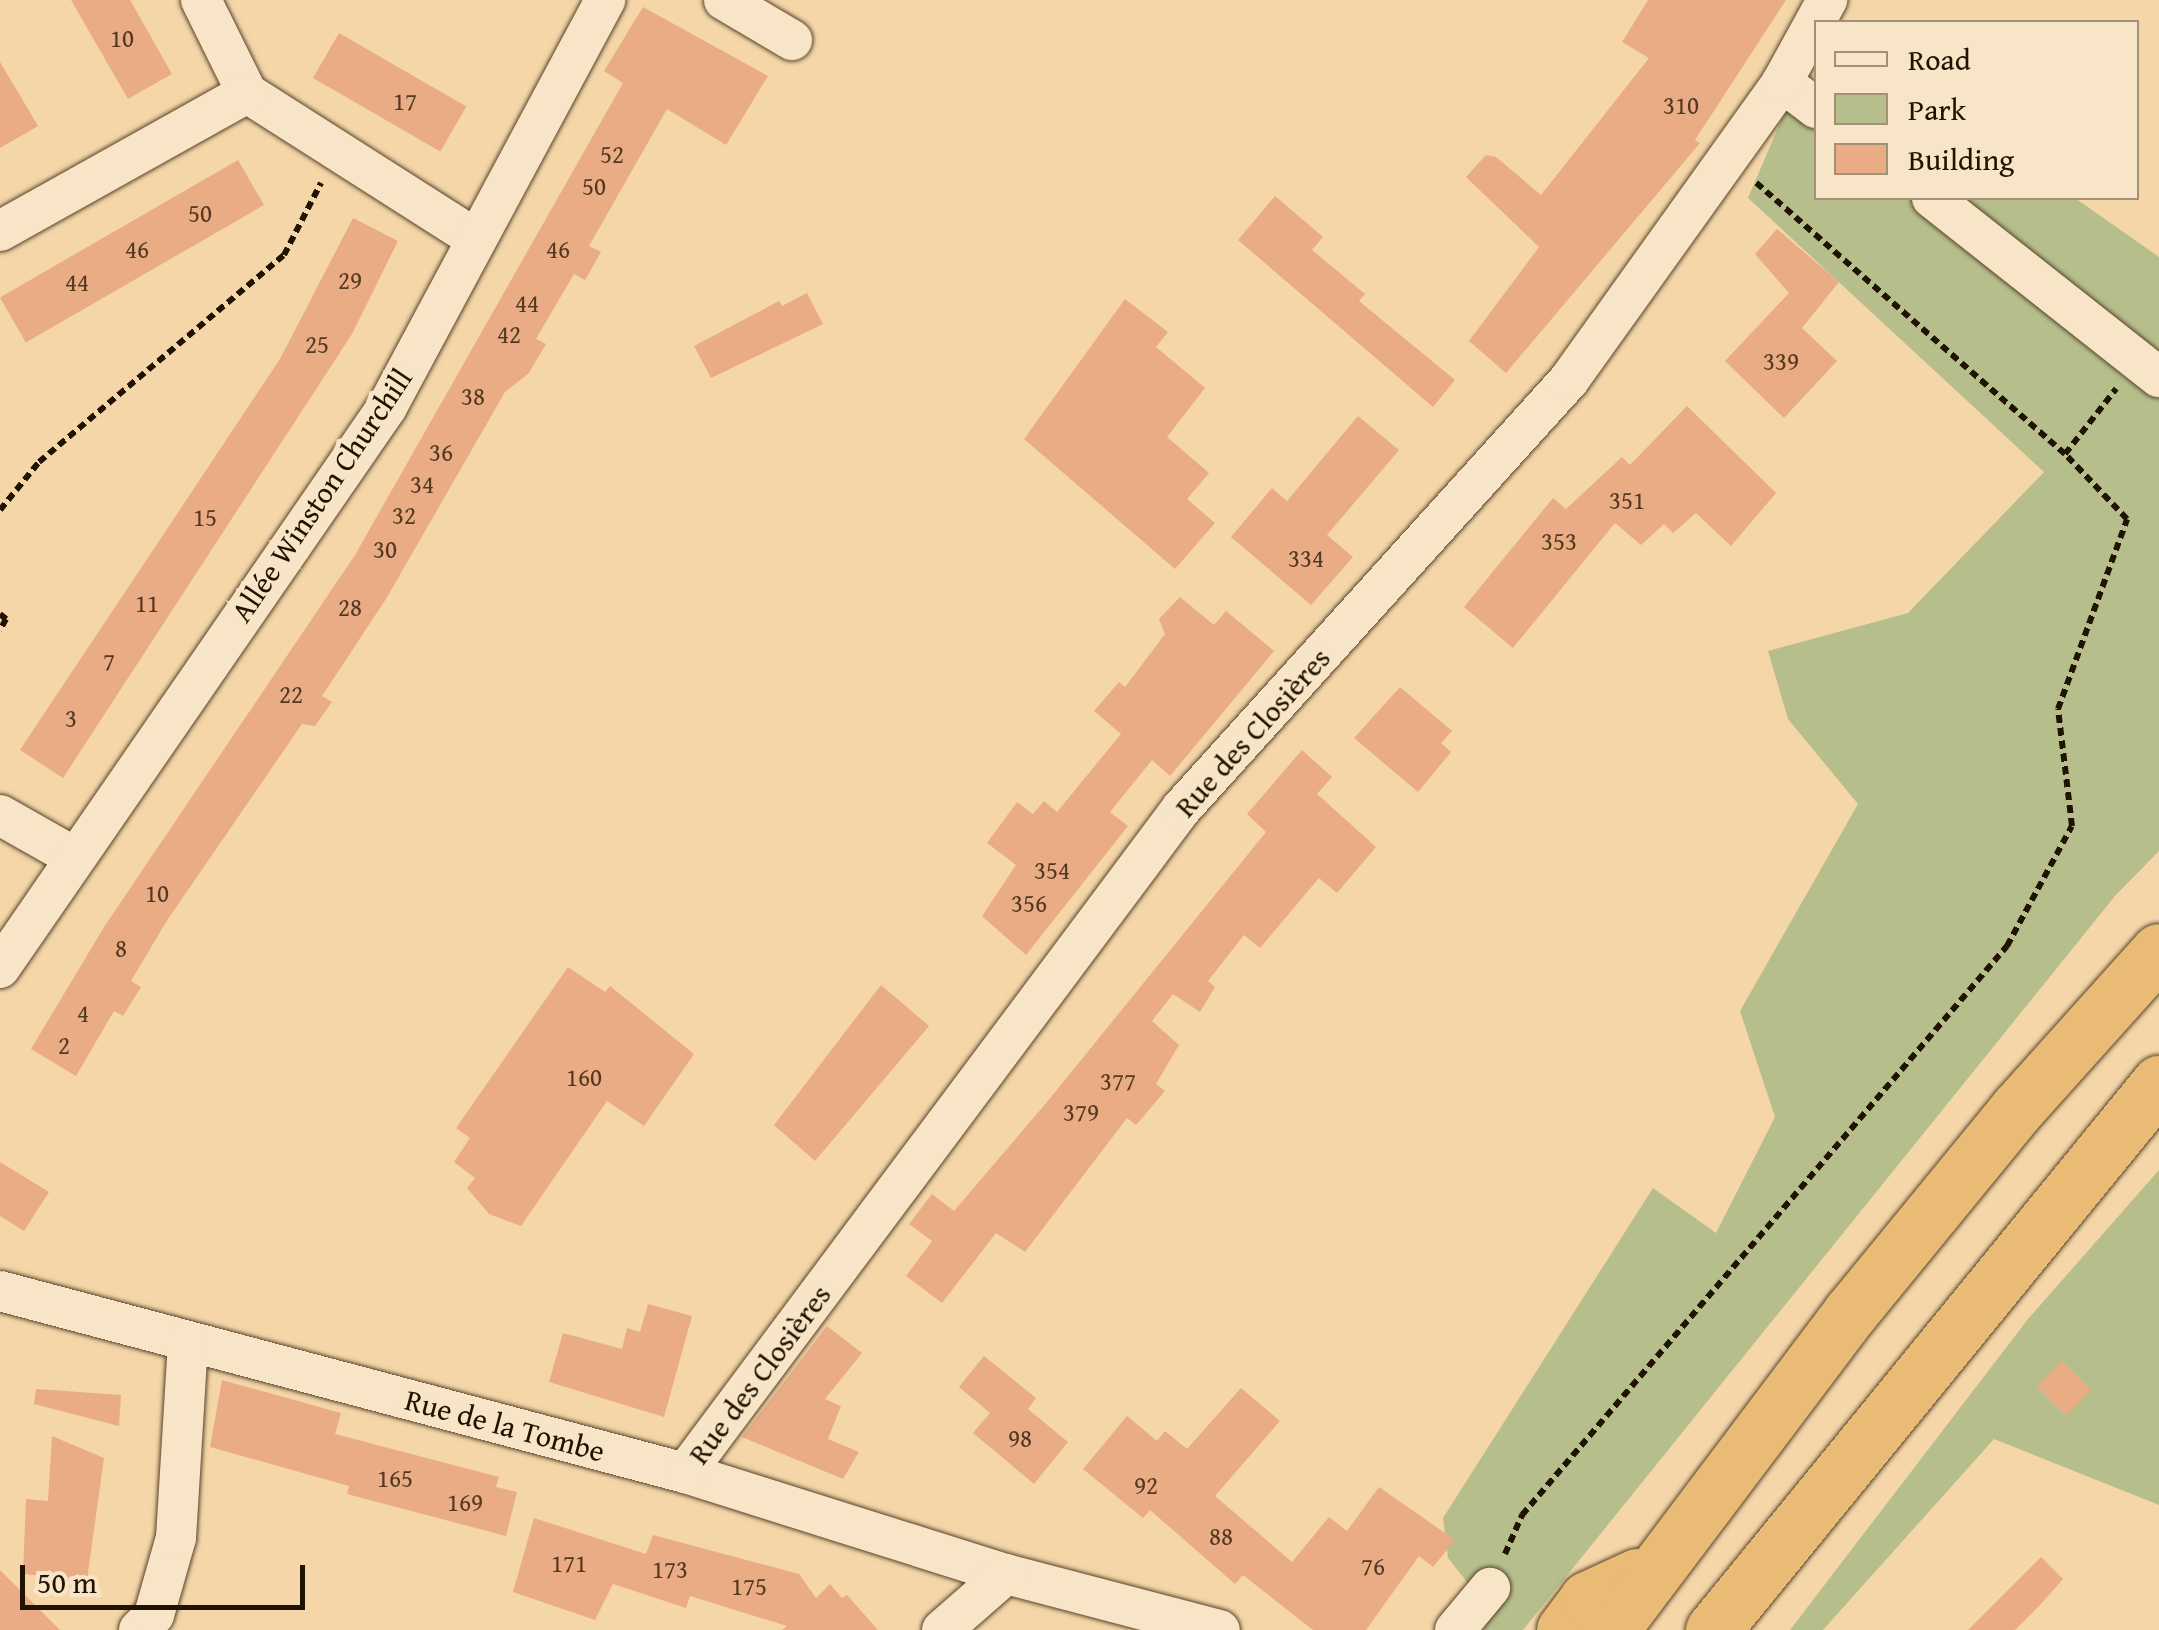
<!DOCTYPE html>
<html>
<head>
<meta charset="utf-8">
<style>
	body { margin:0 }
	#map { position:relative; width:2159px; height:1630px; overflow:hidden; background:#f5d6a8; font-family:"Gentium Book Plus",serif }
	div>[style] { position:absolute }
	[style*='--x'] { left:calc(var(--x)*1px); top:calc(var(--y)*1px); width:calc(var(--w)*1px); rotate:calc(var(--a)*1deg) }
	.green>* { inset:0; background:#b6bf8c }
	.building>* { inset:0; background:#e9ac84; transform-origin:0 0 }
	.path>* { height:6px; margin-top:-3px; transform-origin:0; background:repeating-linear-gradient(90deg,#211301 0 8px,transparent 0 13px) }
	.roads { filter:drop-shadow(0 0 2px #56442b) drop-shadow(0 0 2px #56442b) }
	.minor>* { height:40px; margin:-20px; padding:0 20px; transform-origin:20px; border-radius:20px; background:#f8e4c6 }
	.highway>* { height:55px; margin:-27.5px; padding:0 27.5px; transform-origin:27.5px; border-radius:27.5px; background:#eabb74 }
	span { translate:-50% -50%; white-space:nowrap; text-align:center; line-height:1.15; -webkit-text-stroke:10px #f8e4c6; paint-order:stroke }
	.number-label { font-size:25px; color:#533922 }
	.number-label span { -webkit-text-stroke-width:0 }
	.street-label { font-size:30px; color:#211301 }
	.legend { position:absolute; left:1814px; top:20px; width:325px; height:180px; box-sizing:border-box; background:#f8e4c6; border:2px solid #a29077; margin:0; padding:12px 18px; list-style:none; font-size:30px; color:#211301 }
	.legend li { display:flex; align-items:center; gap:20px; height:50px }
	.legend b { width:50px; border:2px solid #a29077 }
	.scale { position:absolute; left:20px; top:1565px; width:285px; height:45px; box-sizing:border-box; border:5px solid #211301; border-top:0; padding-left:12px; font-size:30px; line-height:35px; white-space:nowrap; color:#211301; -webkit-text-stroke:8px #f8e4c6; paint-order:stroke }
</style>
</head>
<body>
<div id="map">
	<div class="green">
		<div style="clip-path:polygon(1789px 102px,1816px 123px,1816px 198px,1913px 198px,2159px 387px,2159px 851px,2115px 896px,1523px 1630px,1483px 1630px,1493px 1615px,1448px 1558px,1443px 1518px,1653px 1188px,1716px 1233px,1775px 1117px,1740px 1011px,1858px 804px,1788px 719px,1768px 651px,1908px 613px,2044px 472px,1748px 198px)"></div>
		<div style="clip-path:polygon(1954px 198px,2075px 198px,2159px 257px,2159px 360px)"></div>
		<div style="clip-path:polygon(2159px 1170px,2159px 1505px,1994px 1439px,1823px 1630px,1790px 1630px,2028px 1319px)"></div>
	</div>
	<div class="building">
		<div style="clip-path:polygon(71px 0,130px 0,172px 74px,128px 99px)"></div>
		<div style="clip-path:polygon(1648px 0,1786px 0,1695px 140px,1700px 143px,1506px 373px,1469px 341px,1539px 247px,1466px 177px,1486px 155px,1496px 157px,1541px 195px,1649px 58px,1622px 42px)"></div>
		<div style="clip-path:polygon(643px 7px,768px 76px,726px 145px,667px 109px,589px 246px,601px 252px,585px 280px,574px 274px,536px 339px,546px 344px,529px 373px,505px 392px,386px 599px,322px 696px,332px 702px,315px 726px,302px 724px,166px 922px,131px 981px,141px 987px,123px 1016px,114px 1011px,76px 1076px,31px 1049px,104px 927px,355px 555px,623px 83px,604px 71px)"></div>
		<div style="left:339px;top:33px;width:147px;height:52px;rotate:30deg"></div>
		<div style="clip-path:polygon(0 62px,38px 126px,0 148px)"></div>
		<div style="left:238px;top:160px;width:52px;height:275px;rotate:60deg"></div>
		<div style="clip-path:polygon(1275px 196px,1323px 237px,1312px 250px,1365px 294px,1359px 301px,1455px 380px,1433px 407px,1238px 240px)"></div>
		<div style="clip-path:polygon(353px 218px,398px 241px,352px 334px,63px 778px,20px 750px,280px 359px)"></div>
		<div style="clip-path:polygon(1777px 229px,1839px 282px,1802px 328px,1837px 361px,1784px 418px,1725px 361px,1789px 293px,1755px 254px)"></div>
		<div style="clip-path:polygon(807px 293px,823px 324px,711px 378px,694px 346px,779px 301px,782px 306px)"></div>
		<div style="clip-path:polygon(1125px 299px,1168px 332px,1156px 347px,1205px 388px,1167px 437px,1209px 473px,1187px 499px,1215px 523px,1175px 569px,1024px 439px)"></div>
		<div style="clip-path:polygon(1687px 406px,1776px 493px,1731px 546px,1696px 513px,1673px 533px,1664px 524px,1641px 545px,1615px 523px,1513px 648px,1464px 607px,1553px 498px,1566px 509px,1622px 457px,1630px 465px)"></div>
		<div style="clip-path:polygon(1358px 416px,1399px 450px,1327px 535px,1353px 557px,1311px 605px,1231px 537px,1272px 488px,1287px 501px)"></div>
		<div style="clip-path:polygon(1180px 597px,1214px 625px,1226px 611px,1274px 651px,1170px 776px,1152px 760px,1110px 812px,1128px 826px,1026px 955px,982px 916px,1016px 865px,987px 843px,1017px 802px,1033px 814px,1044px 801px,1057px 812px,1121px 734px,1094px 711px,1119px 682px,1125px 687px,1165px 634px,1159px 619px)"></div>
		<div style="clip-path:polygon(1400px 687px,1452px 731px,1441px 743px,1451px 752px,1418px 792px,1354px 738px)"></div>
		<div style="clip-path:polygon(1302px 750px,1332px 777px,1317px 794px,1376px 847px,1337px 893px,1319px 878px,1260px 948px,1244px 935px,1208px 981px,1215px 987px,1200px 1012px,1173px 994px,1152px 1021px,1179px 1045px,1156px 1084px,1165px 1091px,1136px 1125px,1127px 1118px,1025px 1252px,996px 1233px,942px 1303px,906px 1276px,932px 1241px,909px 1224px,932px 1194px,954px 1211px,1047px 1102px,1266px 832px,1247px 814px)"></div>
		<div style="clip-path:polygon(568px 967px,605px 992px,610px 986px,694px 1054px,644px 1126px,607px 1101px,521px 1226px,489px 1214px,467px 1188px,475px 1178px,454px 1162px,470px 1138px,456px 1128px)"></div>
		<div style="clip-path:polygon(881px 985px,929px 1026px,815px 1161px,774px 1125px)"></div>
		<div style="clip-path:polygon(0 1162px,49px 1192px,24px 1231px,0 1216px)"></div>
		<div style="clip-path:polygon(648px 1304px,692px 1316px,664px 1417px,549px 1382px,563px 1333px,622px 1349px,627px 1328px,640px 1332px)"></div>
		<div style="clip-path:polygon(827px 1326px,862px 1353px,825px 1399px,841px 1406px,828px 1439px,859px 1452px,843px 1479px,742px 1437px)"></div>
		<div style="clip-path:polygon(984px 1356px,1036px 1398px,1028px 1409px,1068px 1442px,1034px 1484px,973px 1433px,990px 1413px,959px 1387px)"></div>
		<div style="left:2062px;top:1361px;width:41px;height:36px;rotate:45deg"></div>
		<div style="clip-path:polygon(222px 1380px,341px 1413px,335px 1434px,499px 1477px,496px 1487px,517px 1492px,506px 1536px,347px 1494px,349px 1486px,210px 1447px)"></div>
		<div style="clip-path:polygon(1241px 1388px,1280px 1421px,1215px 1496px,1292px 1562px,1329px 1517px,1347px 1531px,1379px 1487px,1455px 1540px,1433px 1567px,1419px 1556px,1366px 1630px,1313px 1630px,1243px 1575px,1235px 1584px,1150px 1510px,1143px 1518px,1083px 1469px,1127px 1416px,1157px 1441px,1165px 1431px,1187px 1449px)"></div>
		<div style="clip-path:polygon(36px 1389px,121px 1395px,119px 1426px,34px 1404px)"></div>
		<div style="clip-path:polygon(52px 1436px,104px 1458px,87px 1580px,23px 1574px,26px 1499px,48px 1501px)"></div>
		<div style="clip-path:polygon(534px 1518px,646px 1554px,653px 1535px,799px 1574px,816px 1598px,830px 1584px,842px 1598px,847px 1595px,878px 1630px,782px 1630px,787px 1626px,690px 1596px,686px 1608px,613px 1584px,595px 1620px,513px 1592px)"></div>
		<div style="clip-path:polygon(2041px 1557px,2063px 1579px,2040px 1605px,2015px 1630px,1968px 1630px)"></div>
		<div style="clip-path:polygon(0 1570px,60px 1630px,0 1630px)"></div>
	</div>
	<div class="path">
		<div style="--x:2065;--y:454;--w:83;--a:-51.9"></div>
		<div style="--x:0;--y:510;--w:62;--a:-50.9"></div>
		<div style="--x:39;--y:462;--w:321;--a:-40.2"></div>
		<div style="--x:284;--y:255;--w:81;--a:-62.8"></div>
		<div style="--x:0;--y:614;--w:8;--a:40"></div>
		<div style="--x:6;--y:619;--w:13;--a:119"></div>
		<div style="--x:1505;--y:1554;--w:43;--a:-66.4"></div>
		<div style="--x:1522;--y:1515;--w:748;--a:-49.56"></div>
		<div style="--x:2007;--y:946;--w:136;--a:-61.6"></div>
		<div style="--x:2072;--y:826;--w:118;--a:-96.8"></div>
		<div style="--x:2058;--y:709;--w:202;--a:-70"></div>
		<div style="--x:2127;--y:519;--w:90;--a:-133.6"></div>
		<div style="--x:2065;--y:454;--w:411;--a:-138.7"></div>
	</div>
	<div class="roads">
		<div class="minor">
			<div style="--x:201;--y:0;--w:104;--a:63.7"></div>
			<div style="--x:247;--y:93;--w:268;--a:32.5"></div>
			<div style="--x:724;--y:0;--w:79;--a:30.5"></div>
			<div style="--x:1782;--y:82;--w:43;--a:37.4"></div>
			<div style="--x:1932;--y:198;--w:289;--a:38.3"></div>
			<div style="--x:0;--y:231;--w:283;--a:-29.2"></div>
			<div style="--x:0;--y:815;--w:85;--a:29.6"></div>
			<div style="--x:0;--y:968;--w:682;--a:-55.4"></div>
			<div style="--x:387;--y:407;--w:462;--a:-61.8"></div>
			<div style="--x:0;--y:1291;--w:709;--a:14.88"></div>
			<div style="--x:685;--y:1473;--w:337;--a:17.5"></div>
			<div style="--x:1006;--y:1574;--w:221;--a:14.7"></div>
			<div style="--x:685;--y:1473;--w:829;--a:-53.24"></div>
			<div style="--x:1181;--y:809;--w:578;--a:-47.87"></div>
			<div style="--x:1569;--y:380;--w:366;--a:-54.4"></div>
			<div style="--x:1782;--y:82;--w:94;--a:-61.2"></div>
			<div style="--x:139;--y:1630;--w:21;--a:-45"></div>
			<div style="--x:154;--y:1615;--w:80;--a:-74.1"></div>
			<div style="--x:176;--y:1538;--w:196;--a:-86.5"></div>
			<div style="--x:942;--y:1630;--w:85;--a:-41.2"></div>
			<div style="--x:1455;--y:1630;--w:55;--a:-50.2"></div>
		</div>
		<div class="highway">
			<div style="--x:1564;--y:1630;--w:39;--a:-53"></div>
			<div style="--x:1587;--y:1599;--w:55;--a:-24.7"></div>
			<div style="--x:1611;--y:1630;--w:397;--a:-53"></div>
			<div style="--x:1850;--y:1313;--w:264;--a:-50.7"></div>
			<div style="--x:2017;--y:1109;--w:212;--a:-48.1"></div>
			<div style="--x:1713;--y:1630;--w:706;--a:-50.81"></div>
		</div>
	</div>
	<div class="number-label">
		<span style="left:122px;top:38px">10</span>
		<span style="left:405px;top:101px">17</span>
		<span style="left:1681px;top:105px">310</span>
		<span style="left:612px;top:154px">52</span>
		<span style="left:594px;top:186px">50</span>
		<span style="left:200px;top:213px">50</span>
		<span style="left:137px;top:249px">46</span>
		<span style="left:558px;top:249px">46</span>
		<span style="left:350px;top:280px">29</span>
		<span style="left:77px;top:282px">44</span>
		<span style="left:527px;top:303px">44</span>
		<span style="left:509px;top:334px">42</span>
		<span style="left:317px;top:344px">25</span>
		<span style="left:1781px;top:361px">339</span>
		<span style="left:473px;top:396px">38</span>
		<span style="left:441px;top:452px">36</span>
		<span style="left:422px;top:484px">34</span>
		<span style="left:1627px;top:500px">351</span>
		<span style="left:404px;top:515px">32</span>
		<span style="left:205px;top:517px">15</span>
		<span style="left:1559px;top:541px">353</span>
		<span style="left:385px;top:549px">30</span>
		<span style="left:1306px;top:558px">334</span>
		<span style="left:147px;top:603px">11</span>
		<span style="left:350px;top:607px">28</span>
		<span style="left:109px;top:661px">7</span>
		<span style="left:291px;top:694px">22</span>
		<span style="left:71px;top:718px">3</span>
		<span style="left:1052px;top:870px">354</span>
		<span style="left:157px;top:893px">10</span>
		<span style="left:1029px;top:903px">356</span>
		<span style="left:121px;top:948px">8</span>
		<span style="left:83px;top:1013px">4</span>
		<span style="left:64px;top:1045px">2</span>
		<span style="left:584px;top:1077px">160</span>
		<span style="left:1118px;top:1081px">377</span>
		<span style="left:1081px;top:1112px">379</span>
		<span style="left:1020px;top:1438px">98</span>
		<span style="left:395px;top:1478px">165</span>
		<span style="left:1146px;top:1485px">92</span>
		<span style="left:465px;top:1502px">169</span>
		<span style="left:1221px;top:1536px">88</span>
		<span style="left:569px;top:1563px">171</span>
		<span style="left:1373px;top:1566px">76</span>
		<span style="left:670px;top:1569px">173</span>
		<span style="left:749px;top:1586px">175</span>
	</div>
	<div class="street-label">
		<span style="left:321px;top:495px;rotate:-56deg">Allée Winston Churchill</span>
		<span style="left:1252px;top:732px;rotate:-48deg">Rue des Closières</span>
		<span style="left:759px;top:1374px;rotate:-53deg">Rue des Closières</span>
		<span style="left:505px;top:1425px;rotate:15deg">Rue de la Tombe</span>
	</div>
	<ul class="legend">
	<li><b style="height:12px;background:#f8e4c6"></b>Road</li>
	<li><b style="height:28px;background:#b6bf8c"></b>Park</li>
	<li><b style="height:28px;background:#e9ac84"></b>Building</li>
	</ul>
	<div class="scale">50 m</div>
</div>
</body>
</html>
